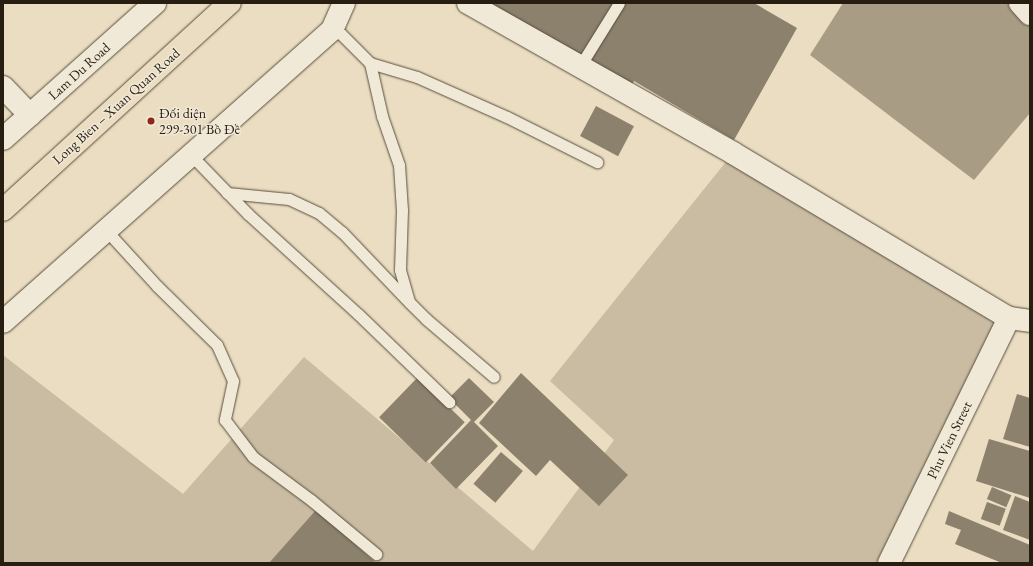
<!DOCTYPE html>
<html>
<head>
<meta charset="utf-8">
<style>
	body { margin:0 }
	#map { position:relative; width:1033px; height:566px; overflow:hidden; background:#eaddc1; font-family:"EB Garamond",serif }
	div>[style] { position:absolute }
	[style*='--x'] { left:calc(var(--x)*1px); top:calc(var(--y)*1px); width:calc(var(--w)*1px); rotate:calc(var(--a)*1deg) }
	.green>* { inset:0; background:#c9bca3 }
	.water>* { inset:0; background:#a89c85 }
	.building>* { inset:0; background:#8c816d; transform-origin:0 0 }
	.roads { filter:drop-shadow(0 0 1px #584d3d) drop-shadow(0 0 1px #584d3d) }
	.service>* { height:11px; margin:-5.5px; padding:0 5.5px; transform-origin:5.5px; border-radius:5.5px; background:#f1e9d7 }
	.minor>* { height:22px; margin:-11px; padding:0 11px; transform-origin:11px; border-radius:11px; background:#f1e9d7 }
	.primary>* { height:22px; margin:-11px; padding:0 11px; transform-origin:11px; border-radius:11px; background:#eaddc1 }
	.dots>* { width:11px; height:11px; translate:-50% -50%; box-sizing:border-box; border:2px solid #f1e9d7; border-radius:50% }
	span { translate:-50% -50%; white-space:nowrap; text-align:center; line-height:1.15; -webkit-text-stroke:3px #f1e9d7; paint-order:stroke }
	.street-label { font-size:14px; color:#271d11 }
	.poi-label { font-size:14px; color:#271d11 }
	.left { translate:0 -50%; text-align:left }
	.frame { position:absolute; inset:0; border:4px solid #271d11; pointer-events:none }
</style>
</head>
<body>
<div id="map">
	<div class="green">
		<div style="clip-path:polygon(733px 153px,1009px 318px,890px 563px,3px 563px,3px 355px,183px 494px,304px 357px,533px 551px,614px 440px,550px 381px)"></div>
	</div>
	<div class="water">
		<div style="clip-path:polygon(843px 3px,1010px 3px,1030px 26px,1030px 113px,974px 180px,810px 55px)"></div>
	</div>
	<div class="building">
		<div style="clip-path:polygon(480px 3px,754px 3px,797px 28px,734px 140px,634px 81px,629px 89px)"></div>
		<div style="left:596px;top:106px;width:43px;height:34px;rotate:28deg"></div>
		<div style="clip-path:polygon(521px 373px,628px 475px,599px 506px,550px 460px,536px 476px,479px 423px)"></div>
		<div style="left:418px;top:377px;width:65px;height:56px;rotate:44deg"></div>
		<div style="clip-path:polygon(469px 378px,494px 402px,474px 422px,498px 446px,456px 489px,430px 463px,471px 420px,449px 398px)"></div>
		<div style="clip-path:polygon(1017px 394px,1030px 398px,1030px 447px,1003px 439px)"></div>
		<div style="clip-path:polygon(989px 439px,1030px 451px,1030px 498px,976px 481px)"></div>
		<div style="left:501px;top:452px;width:29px;height:42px;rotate:41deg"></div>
		<div style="left:992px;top:487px;width:21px;height:13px;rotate:23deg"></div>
		<div style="clip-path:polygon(1015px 496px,1030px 502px,1030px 540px,1003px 530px)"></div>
		<div style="left:987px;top:502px;width:20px;height:18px;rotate:20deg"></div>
		<div style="clip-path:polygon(316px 510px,376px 563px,269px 563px)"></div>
		<div style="clip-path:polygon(949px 511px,1030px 545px,1030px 563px,1002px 563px,955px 544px,961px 530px,945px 524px)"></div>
	</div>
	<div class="roads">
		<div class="service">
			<div style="--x:332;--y:30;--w:10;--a:24"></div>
			<div style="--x:341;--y:34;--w:41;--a:45"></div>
			<div style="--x:370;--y:63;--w:49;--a:16.6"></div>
			<div style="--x:417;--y:77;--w:98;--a:24"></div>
			<div style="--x:507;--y:117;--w:101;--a:26.6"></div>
			<div style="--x:370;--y:63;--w:54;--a:77.2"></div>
			<div style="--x:382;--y:116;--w:52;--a:70.9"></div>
			<div style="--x:399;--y:165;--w:45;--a:86.2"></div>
			<div style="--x:402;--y:210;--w:60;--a:91.9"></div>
			<div style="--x:400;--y:270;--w:33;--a:74"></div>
			<div style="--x:409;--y:302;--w:24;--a:45"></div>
			<div style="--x:426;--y:319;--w:89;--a:40.5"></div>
			<div style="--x:580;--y:66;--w:74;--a:-58.2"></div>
			<div style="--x:190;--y:154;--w:83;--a:46"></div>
			<div style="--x:248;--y:214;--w:149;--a:42.3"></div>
			<div style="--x:358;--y:314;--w:127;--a:44"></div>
			<div style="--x:227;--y:193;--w:62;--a:5.5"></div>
			<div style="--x:289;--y:199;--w:33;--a:25"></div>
			<div style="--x:319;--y:213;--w:30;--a:40"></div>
			<div style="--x:342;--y:232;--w:94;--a:46.3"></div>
			<div style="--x:105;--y:229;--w:77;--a:47.6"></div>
			<div style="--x:157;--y:286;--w:84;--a:44.5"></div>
			<div style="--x:217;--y:345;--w:39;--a:66"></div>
			<div style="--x:233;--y:381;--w:40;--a:102"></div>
			<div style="--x:225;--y:420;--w:46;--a:52.9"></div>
			<div style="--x:253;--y:457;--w:72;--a:36.6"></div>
			<div style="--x:311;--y:500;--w:85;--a:39.7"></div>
		</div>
		<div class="minor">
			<div style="--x:468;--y:3;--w:305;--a:29.5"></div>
			<div style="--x:733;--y:153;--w:322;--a:30.9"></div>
			<div style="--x:1009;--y:318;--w:21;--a:8"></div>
			<div style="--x:1020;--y:3;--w:15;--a:48"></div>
			<div style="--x:3;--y:87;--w:39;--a:46"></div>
			<div style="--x:3;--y:139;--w:204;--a:-41.8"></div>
			<div style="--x:3;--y:322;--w:440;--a:-41.6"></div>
			<div style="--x:332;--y:30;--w:30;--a:-66"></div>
			<div style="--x:889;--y:563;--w:273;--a:-63.9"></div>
		</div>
		<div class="primary">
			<div style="--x:3;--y:210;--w:307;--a:-42.4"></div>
		</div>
	</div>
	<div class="dots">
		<div style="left:151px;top:121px;background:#8f2418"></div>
	</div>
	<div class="street-label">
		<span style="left:79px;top:71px;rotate:-42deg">Lam Du Road</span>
		<span style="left:116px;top:106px;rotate:-42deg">Long Bien – Xuan Quan Road</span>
		<span style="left:949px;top:440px;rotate:-64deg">Phu Vien Street</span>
	</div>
	<div class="poi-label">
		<span class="left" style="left:159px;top:121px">Đối diện<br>299-301 Bồ Đề</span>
	</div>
	<div class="frame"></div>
</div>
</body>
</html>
